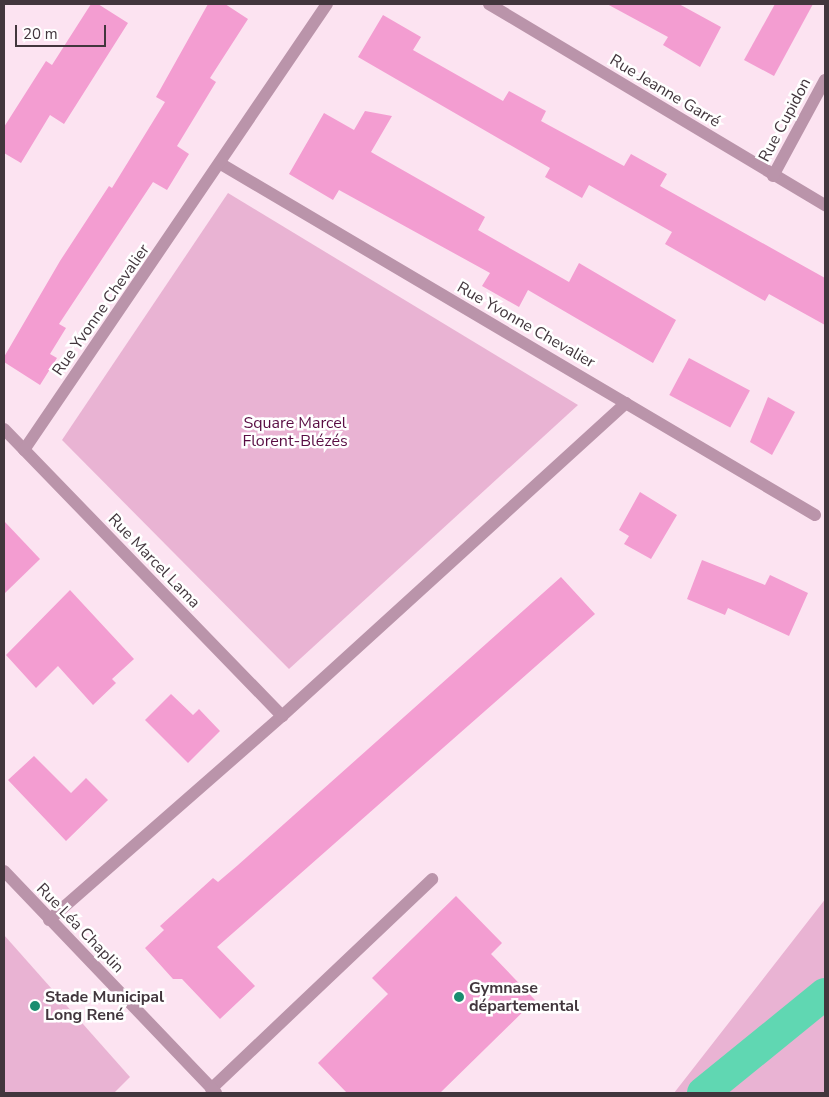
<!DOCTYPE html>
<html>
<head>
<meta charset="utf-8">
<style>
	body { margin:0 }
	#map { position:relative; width:829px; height:1097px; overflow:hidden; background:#fce3f1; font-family:"Nunito Sans",sans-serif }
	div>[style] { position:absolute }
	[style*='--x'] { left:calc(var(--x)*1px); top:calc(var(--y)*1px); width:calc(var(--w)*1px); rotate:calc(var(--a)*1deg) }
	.green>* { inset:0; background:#e9b3d3 }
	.canal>* { height:32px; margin:-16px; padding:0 16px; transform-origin:16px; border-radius:16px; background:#60d7b2 }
	.building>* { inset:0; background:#f39dd1; transform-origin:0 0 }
	.lane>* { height:12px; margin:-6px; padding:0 6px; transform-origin:6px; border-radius:6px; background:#ba94aa }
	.street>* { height:12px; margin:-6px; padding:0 6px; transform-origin:6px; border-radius:6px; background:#ba94aa }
	.dots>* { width:14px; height:14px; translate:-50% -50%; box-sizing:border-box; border:2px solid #fff; border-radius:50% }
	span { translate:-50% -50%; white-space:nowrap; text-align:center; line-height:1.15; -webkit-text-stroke:5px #fff; paint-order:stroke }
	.street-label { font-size:16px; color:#42363d }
	.park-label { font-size:16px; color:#590d43 }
	.poi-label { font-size:16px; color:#42363d; font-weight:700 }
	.left { translate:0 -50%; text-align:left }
	.frame { position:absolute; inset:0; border:5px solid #42363d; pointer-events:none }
	.scale { position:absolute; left:15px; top:25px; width:91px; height:22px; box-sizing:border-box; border:2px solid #42363d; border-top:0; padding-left:6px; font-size:15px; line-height:18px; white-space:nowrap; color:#42363d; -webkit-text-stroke:4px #fff; paint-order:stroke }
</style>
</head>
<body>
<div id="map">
	<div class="green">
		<div style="clip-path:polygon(228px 193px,578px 405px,289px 669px,62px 440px)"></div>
		<div style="clip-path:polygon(825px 899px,825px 1093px,674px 1093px,823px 902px)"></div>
		<div style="clip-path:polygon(4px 935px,130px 1077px,114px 1093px,4px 1093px)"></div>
	</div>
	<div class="canal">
		<div style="--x:703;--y:1093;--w:157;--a:-39.1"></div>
	</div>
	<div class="building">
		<div style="clip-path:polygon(91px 4px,98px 4px,128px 23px,64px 124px,50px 115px,21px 163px,4px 153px,4px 127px,46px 61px,52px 65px)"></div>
		<div style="clip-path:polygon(208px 4px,225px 4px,248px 19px,210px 78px,216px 82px,177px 146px,189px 154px,167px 190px,153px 182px,59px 324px,66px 328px,50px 354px,57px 358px,40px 385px,4px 362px,4px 357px,60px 261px,109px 186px,112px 188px,165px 102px,156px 97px)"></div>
		<div style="clip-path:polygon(607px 4px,679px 4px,721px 27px,700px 67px,663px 45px,668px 37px)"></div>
		<div style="clip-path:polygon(775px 4px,813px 4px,774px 76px,744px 60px)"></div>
		<div style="clip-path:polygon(383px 15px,421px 37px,413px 50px,503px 101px,509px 91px,546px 111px,541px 121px,624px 166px,631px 154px,667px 174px,660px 186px,825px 278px,825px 325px,769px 294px,765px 301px,665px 244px,672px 232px,589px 185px,582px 198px,545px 177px,550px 168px,358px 57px)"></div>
		<div style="clip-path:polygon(365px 111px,392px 116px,371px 152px,485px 217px,478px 230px,569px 282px,579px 263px,676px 320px,653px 363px,528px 290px,519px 307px,482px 286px,490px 273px,339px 190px,333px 200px,289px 174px,324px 113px,354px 130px)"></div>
		<div style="left:689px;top:358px;width:69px;height:42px;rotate:28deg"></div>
		<div style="clip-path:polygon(768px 397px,795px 412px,772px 455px,750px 442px)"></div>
		<div style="clip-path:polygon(640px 492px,677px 515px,651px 559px,624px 544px,629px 536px,619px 530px)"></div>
		<div style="clip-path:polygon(4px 521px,40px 559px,4px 594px)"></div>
		<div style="clip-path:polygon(702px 560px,765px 585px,770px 575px,808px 593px,789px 636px,728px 608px,725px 615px,687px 599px)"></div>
		<div style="clip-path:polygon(561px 577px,595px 614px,217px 947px,255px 986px,220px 1019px,182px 979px,173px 979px,145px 948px,164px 930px,160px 926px,213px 878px,218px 882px,238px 865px)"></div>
		<div style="clip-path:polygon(70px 590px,134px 659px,112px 679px,116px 683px,93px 705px,58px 666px,36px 688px,6px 655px)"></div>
		<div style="clip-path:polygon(171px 694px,193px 715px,199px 709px,220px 731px,188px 763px,145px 720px)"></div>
		<div style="clip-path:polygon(34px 756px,71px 793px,86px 778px,108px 800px,66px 841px,8px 780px)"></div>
		<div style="clip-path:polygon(456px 896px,502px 943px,491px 954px,535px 1000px,440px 1093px,347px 1093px,318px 1063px,388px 994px,372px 978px)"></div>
	</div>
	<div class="lane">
		<div style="--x:211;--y:1089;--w:305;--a:-43.5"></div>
	</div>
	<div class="street">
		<div style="--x:489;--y:4;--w:392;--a:30.9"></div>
		<div style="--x:221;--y:164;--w:690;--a:30.58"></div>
		<div style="--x:773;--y:176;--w:109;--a:-61.6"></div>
		<div style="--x:4;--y:429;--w:400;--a:45.9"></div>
		<div style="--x:24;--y:450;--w:539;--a:-55.81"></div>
		<div style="--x:4;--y:871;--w:307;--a:46.3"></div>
		<div style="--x:49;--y:920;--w:310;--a:-41.2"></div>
		<div style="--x:282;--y:716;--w:465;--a:-42.3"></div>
	</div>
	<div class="dots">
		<div style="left:459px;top:997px;background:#198d6f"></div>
		<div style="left:35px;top:1006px;background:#198d6f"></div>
	</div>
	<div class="street-label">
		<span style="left:665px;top:91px;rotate:31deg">Rue Jeanne Garré</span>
		<span style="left:785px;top:120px;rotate:-62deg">Rue Cupidon</span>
		<span style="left:101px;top:310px;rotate:-55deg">Rue Yvonne Chevalier</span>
		<span style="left:526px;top:325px;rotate:30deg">Rue Yvonne Chevalier</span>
		<span style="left:154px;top:561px;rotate:46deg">Rue Marcel Lama</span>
		<span style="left:80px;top:928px;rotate:46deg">Rue Léa Chaplin</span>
	</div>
	<div class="park-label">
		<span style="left:295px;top:432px">Square Marcel<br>Florent-Blézés</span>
	</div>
	<div class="poi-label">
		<span class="left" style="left:469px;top:997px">Gymnase<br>départemental</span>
		<span class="left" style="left:45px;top:1006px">Stade Municipal<br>Long René</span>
	</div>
	<div class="frame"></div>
	<div class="scale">20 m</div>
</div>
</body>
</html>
